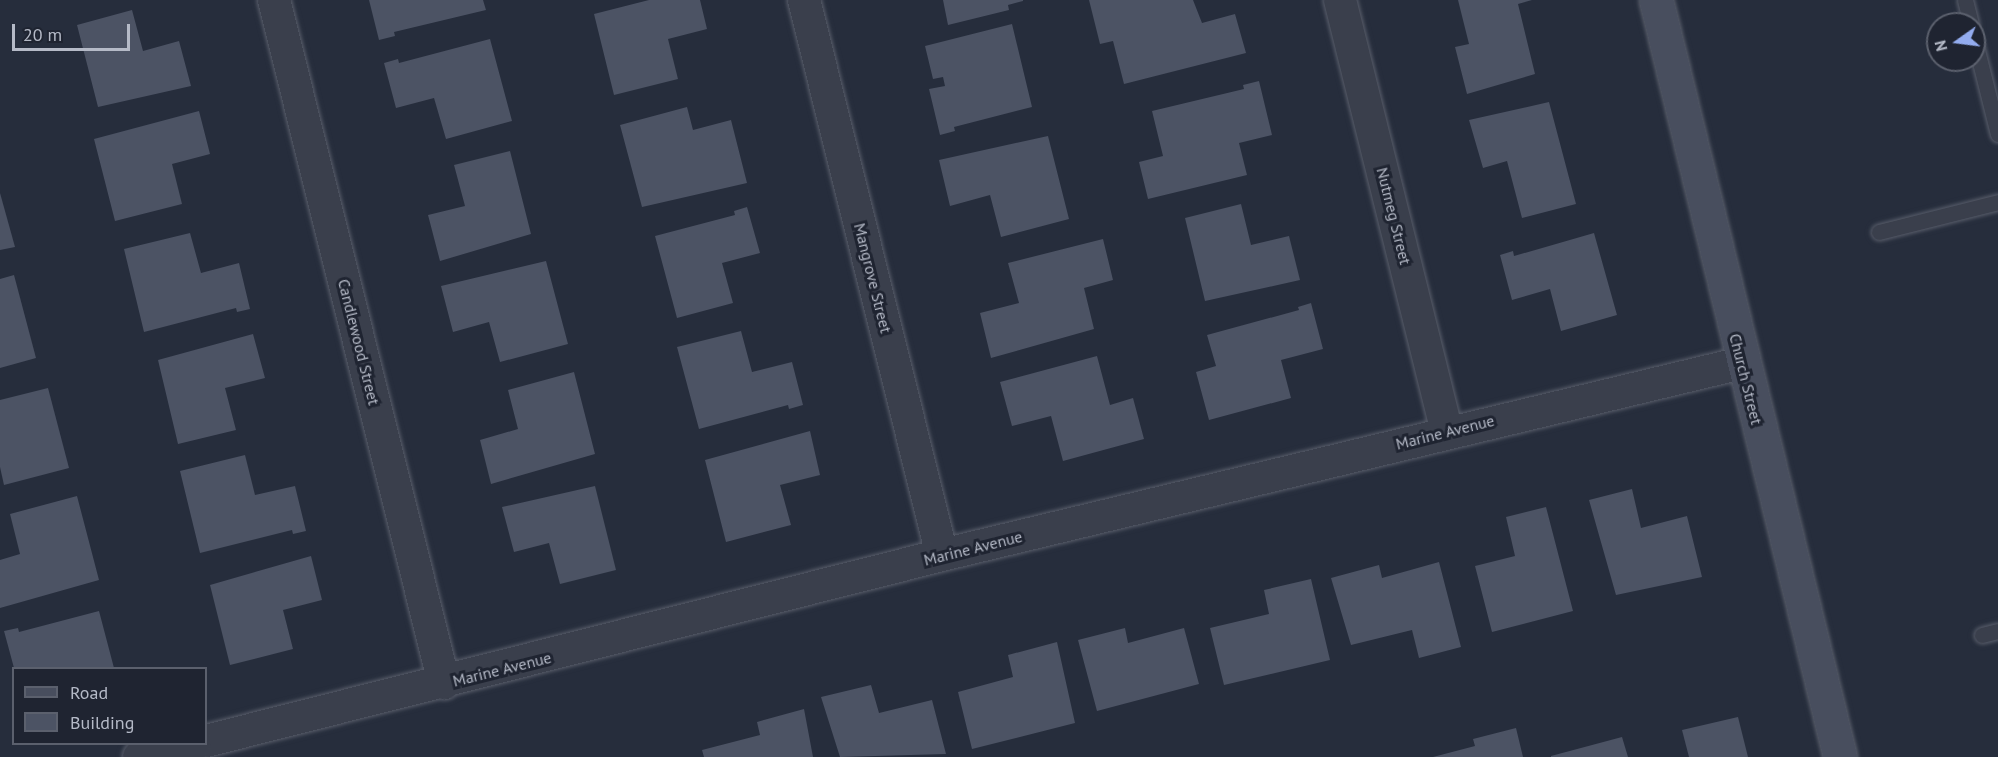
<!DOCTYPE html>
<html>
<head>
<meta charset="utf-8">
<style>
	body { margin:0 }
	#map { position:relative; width:1998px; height:757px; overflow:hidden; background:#262d3c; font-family:"PT Sans",sans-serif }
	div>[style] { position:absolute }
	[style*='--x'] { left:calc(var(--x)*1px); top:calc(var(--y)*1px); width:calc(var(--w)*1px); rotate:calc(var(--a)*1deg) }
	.building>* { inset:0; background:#4c5364 }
	.roads { filter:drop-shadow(0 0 2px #585d6a) drop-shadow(0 0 2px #585d6a) }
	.lane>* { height:15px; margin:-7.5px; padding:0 7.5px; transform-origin:7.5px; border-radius:7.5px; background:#3a3f4c }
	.street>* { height:32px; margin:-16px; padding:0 16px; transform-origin:16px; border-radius:16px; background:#3a3f4c }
	.secondary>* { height:33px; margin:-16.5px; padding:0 16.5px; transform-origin:16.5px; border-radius:16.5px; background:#484e5e }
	span { translate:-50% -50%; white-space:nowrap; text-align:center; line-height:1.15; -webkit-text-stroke:6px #1f2431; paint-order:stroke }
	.street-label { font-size:16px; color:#b5bac7 }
	.legend { position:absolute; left:12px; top:667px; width:195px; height:78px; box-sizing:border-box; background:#1f2431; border:2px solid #5b606d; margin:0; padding:8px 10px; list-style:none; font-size:18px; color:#b5bac7 }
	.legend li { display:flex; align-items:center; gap:12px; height:30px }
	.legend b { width:30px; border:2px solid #5b606d }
	.north { position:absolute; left:1926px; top:12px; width:60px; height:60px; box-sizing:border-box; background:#1f2431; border:2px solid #5b606d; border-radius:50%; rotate:256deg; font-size:16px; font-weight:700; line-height:24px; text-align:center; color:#b5bac7 }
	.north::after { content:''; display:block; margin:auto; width:21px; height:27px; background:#93acef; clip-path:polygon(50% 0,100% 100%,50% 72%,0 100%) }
	.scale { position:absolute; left:12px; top:24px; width:118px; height:27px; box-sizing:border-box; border:3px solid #b5bac7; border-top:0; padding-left:8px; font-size:18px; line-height:21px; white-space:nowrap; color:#b5bac7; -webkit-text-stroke:4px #1f2431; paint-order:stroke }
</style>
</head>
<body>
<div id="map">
	<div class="building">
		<div style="clip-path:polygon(369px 0,483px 0,486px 10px,394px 32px,395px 36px,379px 40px)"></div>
		<div style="clip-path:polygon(649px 0,700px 0,707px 29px,668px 39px,678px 79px,614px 95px,594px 14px)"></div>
		<div style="clip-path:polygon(943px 0,1023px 0,1023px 1px,1008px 5px,1009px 10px,948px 25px)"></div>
		<div style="clip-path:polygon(1089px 0,1193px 0,1202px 23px,1235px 14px,1246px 53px,1124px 84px,1113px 41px,1100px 44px)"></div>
		<div style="clip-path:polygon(1458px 0,1532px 0,1518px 4px,1535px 74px,1467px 94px,1455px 47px,1469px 44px)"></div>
		<div style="clip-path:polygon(132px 10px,143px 51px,179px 41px,191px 86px,98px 107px,77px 25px)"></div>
		<div style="clip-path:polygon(1012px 24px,1032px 107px,954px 127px,955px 131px,940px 135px,929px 89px,945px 86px,943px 77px,933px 79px,925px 46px)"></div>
		<div style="clip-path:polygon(490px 39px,512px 121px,446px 139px,434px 98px,396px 108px,384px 63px,398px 59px,399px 63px)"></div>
		<div style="clip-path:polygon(1259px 81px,1272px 135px,1239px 143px,1247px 175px,1148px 199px,1139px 162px,1163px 156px,1152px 111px,1244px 89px,1243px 85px)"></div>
		<div style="clip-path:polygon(1549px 102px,1576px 204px,1522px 218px,1507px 161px,1483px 168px,1469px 120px)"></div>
		<div style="clip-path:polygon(687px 107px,693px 130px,731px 120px,747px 183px,642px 207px,620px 125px)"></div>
		<div style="clip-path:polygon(199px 111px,210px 154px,172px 164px,182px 204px,115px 221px,94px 139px)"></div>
		<div style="clip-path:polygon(1048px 136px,1069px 219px,1001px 237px,990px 195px,950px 206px,939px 160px)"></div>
		<div style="clip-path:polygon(510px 151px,531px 234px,440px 261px,428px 215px,465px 206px,454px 165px)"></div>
		<div style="clip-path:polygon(0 193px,15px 247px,0 250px)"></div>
		<div style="clip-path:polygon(1241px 204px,1251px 245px,1289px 236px,1300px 280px,1205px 301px,1185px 218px)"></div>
		<div style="clip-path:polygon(747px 207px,760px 253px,722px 263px,733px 303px,677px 318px,655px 236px,735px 215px,734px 211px)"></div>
		<div style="clip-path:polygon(190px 233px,201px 273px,239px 263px,250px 309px,237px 312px,236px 308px,144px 332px,124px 249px)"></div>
		<div style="clip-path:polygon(1594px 233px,1617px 315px,1561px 331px,1550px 289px,1512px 300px,1500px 255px,1513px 251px,1514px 256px)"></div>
		<div style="clip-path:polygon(1103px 239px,1113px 280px,1084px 288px,1094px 329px,991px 358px,980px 313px,1019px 303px,1008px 263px)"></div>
		<div style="clip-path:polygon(546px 261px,568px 344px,500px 362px,489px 322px,453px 332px,441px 286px)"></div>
		<div style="clip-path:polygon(14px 275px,36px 358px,0 368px,0 279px)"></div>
		<div style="clip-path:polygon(1311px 303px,1323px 349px,1281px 360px,1291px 398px,1209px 420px,1196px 372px,1216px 366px,1207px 335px,1299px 310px,1298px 307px)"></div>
		<div style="clip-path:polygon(741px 331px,752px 372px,792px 362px,803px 405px,789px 409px,788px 405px,699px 429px,677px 347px)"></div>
		<div style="clip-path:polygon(253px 334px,265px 378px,225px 388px,236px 430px,178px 444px,158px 360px)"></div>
		<div style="clip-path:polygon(1097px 356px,1110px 405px,1133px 398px,1144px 439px,1063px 461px,1051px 416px,1012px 426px,1000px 382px)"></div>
		<div style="clip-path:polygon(574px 372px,595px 454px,491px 484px,480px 440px,518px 429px,508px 390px)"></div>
		<div style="clip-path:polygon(48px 388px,69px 468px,4px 485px,0 467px,0 400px)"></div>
		<div style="clip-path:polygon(810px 431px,820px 475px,780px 485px,791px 525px,726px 542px,705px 460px)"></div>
		<div style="clip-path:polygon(245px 455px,255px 495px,295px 486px,306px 531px,293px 534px,292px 530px,200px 553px,180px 471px)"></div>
		<div style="clip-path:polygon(595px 486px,616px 570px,560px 584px,549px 543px,514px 552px,502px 507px)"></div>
		<div style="clip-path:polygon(1632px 489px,1641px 528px,1687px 516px,1702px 577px,1616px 595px,1589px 500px)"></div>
		<div style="clip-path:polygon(77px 496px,99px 580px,0 608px,0 560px,20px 554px,10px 514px)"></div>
		<div style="clip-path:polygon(1546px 507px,1573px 611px,1492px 632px,1475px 566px,1515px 556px,1506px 517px)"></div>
		<div style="clip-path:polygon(311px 556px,322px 600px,283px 610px,293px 649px,230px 665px,210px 585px)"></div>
		<div style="clip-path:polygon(1439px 562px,1461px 647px,1419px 658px,1412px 630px,1351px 645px,1331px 578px,1379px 565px,1382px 578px)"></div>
		<div style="clip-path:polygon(1311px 579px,1330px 660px,1224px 685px,1210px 628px,1269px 614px,1264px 590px)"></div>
		<div style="clip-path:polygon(99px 611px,114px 668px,14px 668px,4px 631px,18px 628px,19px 632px)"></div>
		<div style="clip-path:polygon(1125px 628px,1128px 643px,1184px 628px,1199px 684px,1097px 711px,1078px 640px)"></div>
		<div style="clip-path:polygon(1057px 642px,1075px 723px,972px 749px,958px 692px,1013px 677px,1008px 655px)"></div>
		<div style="clip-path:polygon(871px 685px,879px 713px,932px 700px,946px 754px,840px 757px,821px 697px)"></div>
		<div style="clip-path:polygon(804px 709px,813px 757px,704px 757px,702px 750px,760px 735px,757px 722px)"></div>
		<div style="clip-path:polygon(1738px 717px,1748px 757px,1689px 757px,1682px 730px)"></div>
		<div style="clip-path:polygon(1516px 728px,1523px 757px,1433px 757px,1475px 746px,1473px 739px)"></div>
		<div style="clip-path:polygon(1622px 737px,1628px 757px,1551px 757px,1551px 756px)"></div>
	</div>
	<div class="roads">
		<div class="lane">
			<div style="--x:1965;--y:0;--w:25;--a:76"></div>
			<div style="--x:1974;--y:38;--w:99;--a:76"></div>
			<div style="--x:1879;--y:232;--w:123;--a:-14.1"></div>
			<div style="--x:1982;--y:635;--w:16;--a:-14"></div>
		</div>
		<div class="street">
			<div style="--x:274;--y:0;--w:704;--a:76.02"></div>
			<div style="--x:804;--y:0;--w:572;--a:76.04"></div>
			<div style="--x:1340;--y:0;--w:445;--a:76.1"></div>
			<div style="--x:206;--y:741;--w:759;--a:-14.18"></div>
			<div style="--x:942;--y:555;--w:823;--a:-13.5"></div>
			<div style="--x:139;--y:757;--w:57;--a:-13.1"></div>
		</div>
		<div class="secondary">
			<div style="--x:1656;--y:0;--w:779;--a:76.34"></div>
		</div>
	</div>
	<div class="street-label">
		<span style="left:1394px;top:216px;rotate:76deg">Nutmeg Street</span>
		<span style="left:873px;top:278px;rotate:76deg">Mangrove Street</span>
		<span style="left:359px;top:342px;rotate:76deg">Candlewood Street</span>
		<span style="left:1746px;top:379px;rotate:76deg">Church Street</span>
		<span style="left:1445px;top:432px;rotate:-14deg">Marine Avenue</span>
		<span style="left:973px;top:548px;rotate:-14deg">Marine Avenue</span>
		<span style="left:502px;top:669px;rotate:-14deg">Marine Avenue</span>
	</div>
	<ul class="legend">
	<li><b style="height:8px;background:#484e5e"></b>Road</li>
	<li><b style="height:16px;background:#4c5364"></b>Building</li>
	</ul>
	<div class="north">N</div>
	<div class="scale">20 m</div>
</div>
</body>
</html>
